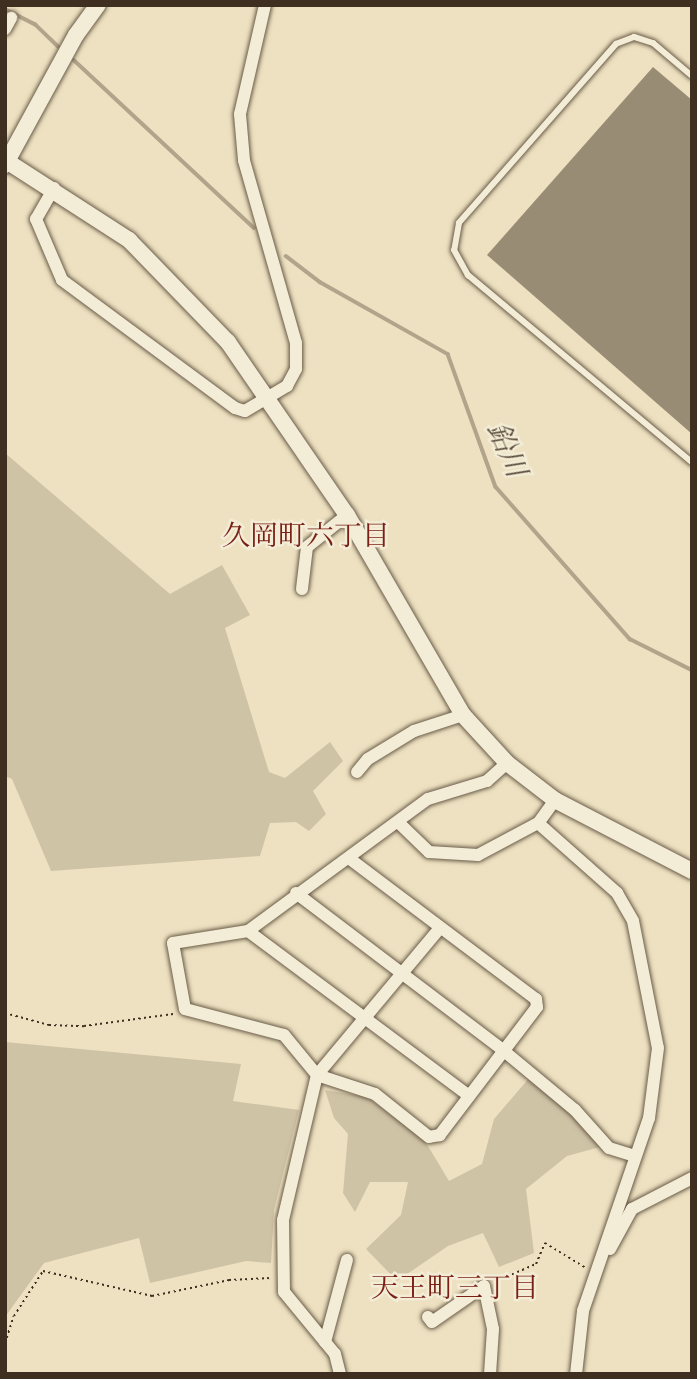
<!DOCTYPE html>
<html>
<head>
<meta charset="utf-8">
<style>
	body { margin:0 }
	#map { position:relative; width:697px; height:1379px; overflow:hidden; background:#ede1c1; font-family:"IM FELL DW Pica","Noto Serif JP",serif }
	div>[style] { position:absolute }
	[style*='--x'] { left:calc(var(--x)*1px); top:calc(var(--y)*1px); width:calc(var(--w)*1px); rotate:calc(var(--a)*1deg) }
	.green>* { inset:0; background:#cfc3a6 }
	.stream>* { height:3.5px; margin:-1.75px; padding:0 1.75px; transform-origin:1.75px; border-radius:1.75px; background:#b2a48a }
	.building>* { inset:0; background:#998c74 }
	.path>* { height:2px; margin-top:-1px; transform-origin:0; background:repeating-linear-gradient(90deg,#3e2f20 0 2px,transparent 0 5.5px) }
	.roads { filter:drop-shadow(0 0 2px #6a5c48) drop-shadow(0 0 2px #6a5c48) }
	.service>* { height:6px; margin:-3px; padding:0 3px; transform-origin:3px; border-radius:3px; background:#f3ecd7 }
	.minor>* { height:12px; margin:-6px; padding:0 6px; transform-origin:6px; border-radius:6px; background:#f3ecd7 }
	.tertiary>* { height:16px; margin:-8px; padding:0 8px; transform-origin:8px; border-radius:8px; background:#f3ecd7 }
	span { translate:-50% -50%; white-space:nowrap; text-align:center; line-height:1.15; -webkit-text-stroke:5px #f3ecd7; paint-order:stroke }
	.water-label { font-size:28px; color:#5b4c3a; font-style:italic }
	.neighbourhood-label { font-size:28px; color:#7a1f14 }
	.frame { position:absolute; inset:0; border:7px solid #3e2f20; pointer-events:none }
</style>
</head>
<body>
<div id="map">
	<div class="green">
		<div style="clip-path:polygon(5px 453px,170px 594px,222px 565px,250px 615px,225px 628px,269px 772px,285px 778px,330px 742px,343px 761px,313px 791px,326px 814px,309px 831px,296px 822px,270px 823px,260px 856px,51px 871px,12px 779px,5px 776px)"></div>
		<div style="clip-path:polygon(5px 1042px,241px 1064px,233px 1101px,299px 1110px,274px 1210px,271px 1263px,246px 1261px,150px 1283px,139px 1238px,44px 1263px,5px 1317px)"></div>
		<div style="clip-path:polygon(530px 1077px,575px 1113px,600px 1147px,567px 1156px,526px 1189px,534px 1253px,499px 1267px,483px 1233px,448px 1246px,397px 1281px,366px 1249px,401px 1215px,408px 1182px,370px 1182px,355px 1212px,343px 1193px,348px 1134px,334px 1118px,325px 1090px,367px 1097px,425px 1141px,449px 1181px,482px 1164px,494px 1119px)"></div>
	</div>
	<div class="stream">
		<div style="--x:5;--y:9;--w:34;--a:27"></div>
		<div style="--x:35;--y:24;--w:32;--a:44"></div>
		<div style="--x:74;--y:60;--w:246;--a:43"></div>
		<div style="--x:286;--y:256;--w:43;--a:37.4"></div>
		<div style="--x:320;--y:282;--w:147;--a:29.4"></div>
		<div style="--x:448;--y:354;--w:141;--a:70.2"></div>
		<div style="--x:496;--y:487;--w:203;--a:48.6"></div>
		<div style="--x:630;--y:639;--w:69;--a:26.6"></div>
	</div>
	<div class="building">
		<div style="clip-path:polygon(653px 67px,692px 100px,692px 434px,487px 255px)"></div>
	</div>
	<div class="path">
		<div style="--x:5;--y:1013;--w:46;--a:15.3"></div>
		<div style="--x:49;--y:1025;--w:35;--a:2"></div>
		<div style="--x:84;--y:1026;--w:90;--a:-7.7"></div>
		<div style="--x:497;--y:1281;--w:43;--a:-23.6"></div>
		<div style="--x:536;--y:1264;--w:23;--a:-67"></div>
		<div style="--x:545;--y:1243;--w:48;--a:31.4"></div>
		<div style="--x:5;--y:1343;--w:28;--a:-72"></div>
		<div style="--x:14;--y:1316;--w:54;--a:-57.2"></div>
		<div style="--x:43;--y:1271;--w:112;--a:12.9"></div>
		<div style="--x:152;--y:1296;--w:79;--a:-11.7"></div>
		<div style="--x:229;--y:1280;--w:43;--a:-2.7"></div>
	</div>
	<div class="roads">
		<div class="service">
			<div style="--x:692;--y:76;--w:51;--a:-139.8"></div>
			<div style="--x:653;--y:43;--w:20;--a:-162"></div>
			<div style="--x:634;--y:37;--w:19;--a:159"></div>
			<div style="--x:616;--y:44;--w:238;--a:131.3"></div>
			<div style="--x:459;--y:223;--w:27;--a:100"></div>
			<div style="--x:454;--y:250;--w:29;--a:61"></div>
			<div style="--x:468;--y:275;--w:292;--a:39.9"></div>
		</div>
		<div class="minor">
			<div style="--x:5;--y:29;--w:13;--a:-61"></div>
			<div style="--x:54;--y:188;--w:36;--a:120"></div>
			<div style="--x:36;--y:219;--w:66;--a:66.9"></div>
			<div style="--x:62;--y:280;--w:215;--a:36.5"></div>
			<div style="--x:235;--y:408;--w:10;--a:17"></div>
			<div style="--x:245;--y:411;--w:49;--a:-30.8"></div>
			<div style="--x:287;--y:386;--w:19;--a:-62"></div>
			<div style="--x:296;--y:369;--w:26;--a:-90"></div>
			<div style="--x:296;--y:343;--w:190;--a:-105.9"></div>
			<div style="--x:244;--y:160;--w:46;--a:-95"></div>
			<div style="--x:240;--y:114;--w:112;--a:-77.1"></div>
			<div style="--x:302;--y:589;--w:42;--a:-83.2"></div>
			<div style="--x:307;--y:547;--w:51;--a:-38.7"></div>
			<div style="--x:357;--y:772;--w:17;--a:-50"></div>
			<div style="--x:368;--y:759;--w:54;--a:-31.3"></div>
			<div style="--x:414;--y:731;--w:52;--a:-18.1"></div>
			<div style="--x:555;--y:800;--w:29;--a:126"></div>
			<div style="--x:538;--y:823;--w:106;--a:41.5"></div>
			<div style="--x:617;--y:893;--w:32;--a:60"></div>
			<div style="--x:633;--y:921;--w:129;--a:78.9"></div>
			<div style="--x:658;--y:1048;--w:71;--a:97.3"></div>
			<div style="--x:649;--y:1118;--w:204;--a:108.9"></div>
			<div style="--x:583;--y:1311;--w:63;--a:96.3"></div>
			<div style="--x:398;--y:822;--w:43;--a:44.1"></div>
			<div style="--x:429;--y:852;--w:49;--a:3.5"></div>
			<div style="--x:478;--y:855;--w:68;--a:-28.1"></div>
			<div style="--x:350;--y:859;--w:233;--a:37"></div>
			<div style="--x:536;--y:999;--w:8;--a:83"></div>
			<div style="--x:537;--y:1007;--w:161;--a:127.2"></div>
			<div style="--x:440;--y:1135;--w:11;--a:170"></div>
			<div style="--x:429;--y:1137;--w:69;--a:-141.5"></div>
			<div style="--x:375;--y:1094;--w:61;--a:-161.9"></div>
			<div style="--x:317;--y:1075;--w:52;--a:-129.5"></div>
			<div style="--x:284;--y:1035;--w:102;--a:-165.3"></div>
			<div style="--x:185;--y:1009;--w:67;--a:-100.3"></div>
			<div style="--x:173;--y:943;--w:76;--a:-9.1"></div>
			<div style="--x:248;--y:931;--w:223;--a:-36.3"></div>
			<div style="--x:428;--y:799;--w:62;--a:-17"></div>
			<div style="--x:487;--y:781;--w:27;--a:-42"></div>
			<div style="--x:296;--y:893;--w:261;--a:37.2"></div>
			<div style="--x:504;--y:1051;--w:92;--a:39.7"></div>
			<div style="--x:575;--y:1110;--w:51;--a:48.2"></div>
			<div style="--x:609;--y:1148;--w:27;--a:17"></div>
			<div style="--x:248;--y:931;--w:276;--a:36.7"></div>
			<div style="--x:610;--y:1249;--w:46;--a:-61.2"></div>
			<div style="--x:632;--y:1209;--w:68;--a:-27.3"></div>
			<div style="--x:428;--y:1317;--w:6;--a:51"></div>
			<div style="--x:432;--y:1322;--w:63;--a:-34.7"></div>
			<div style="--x:484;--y:1286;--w:44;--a:78.2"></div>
			<div style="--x:493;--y:1329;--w:45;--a:93.8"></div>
			<div style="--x:325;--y:1342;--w:85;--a:-75"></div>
			<div style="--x:340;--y:1374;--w:21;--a:-104"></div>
			<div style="--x:335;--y:1354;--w:80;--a:-129.4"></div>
			<div style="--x:284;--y:1292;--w:72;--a:-90.8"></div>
			<div style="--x:283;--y:1220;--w:149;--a:-76.8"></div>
			<div style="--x:317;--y:1075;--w:192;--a:-50.1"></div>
		</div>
		<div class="tertiary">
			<div style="--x:5;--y:160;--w:148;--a:32.8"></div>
			<div style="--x:129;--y:240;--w:142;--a:45.9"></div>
			<div style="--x:228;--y:342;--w:210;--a:55.5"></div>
			<div style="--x:347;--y:515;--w:231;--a:59.9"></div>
			<div style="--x:463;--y:715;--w:65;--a:47.5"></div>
			<div style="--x:507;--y:763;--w:61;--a:37.6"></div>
			<div style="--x:555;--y:800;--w:154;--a:27.4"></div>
			<div style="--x:5;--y:165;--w:148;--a:-61.4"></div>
			<div style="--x:76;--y:35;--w:37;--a:-54"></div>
		</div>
	</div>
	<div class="water-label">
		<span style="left:506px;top:450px;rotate:67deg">鉛川</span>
	</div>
	<div class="neighbourhood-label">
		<span style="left:306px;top:537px">久岡町六丁目</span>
		<span style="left:455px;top:1289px">天王町三丁目</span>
	</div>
	<div class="frame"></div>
</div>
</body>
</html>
